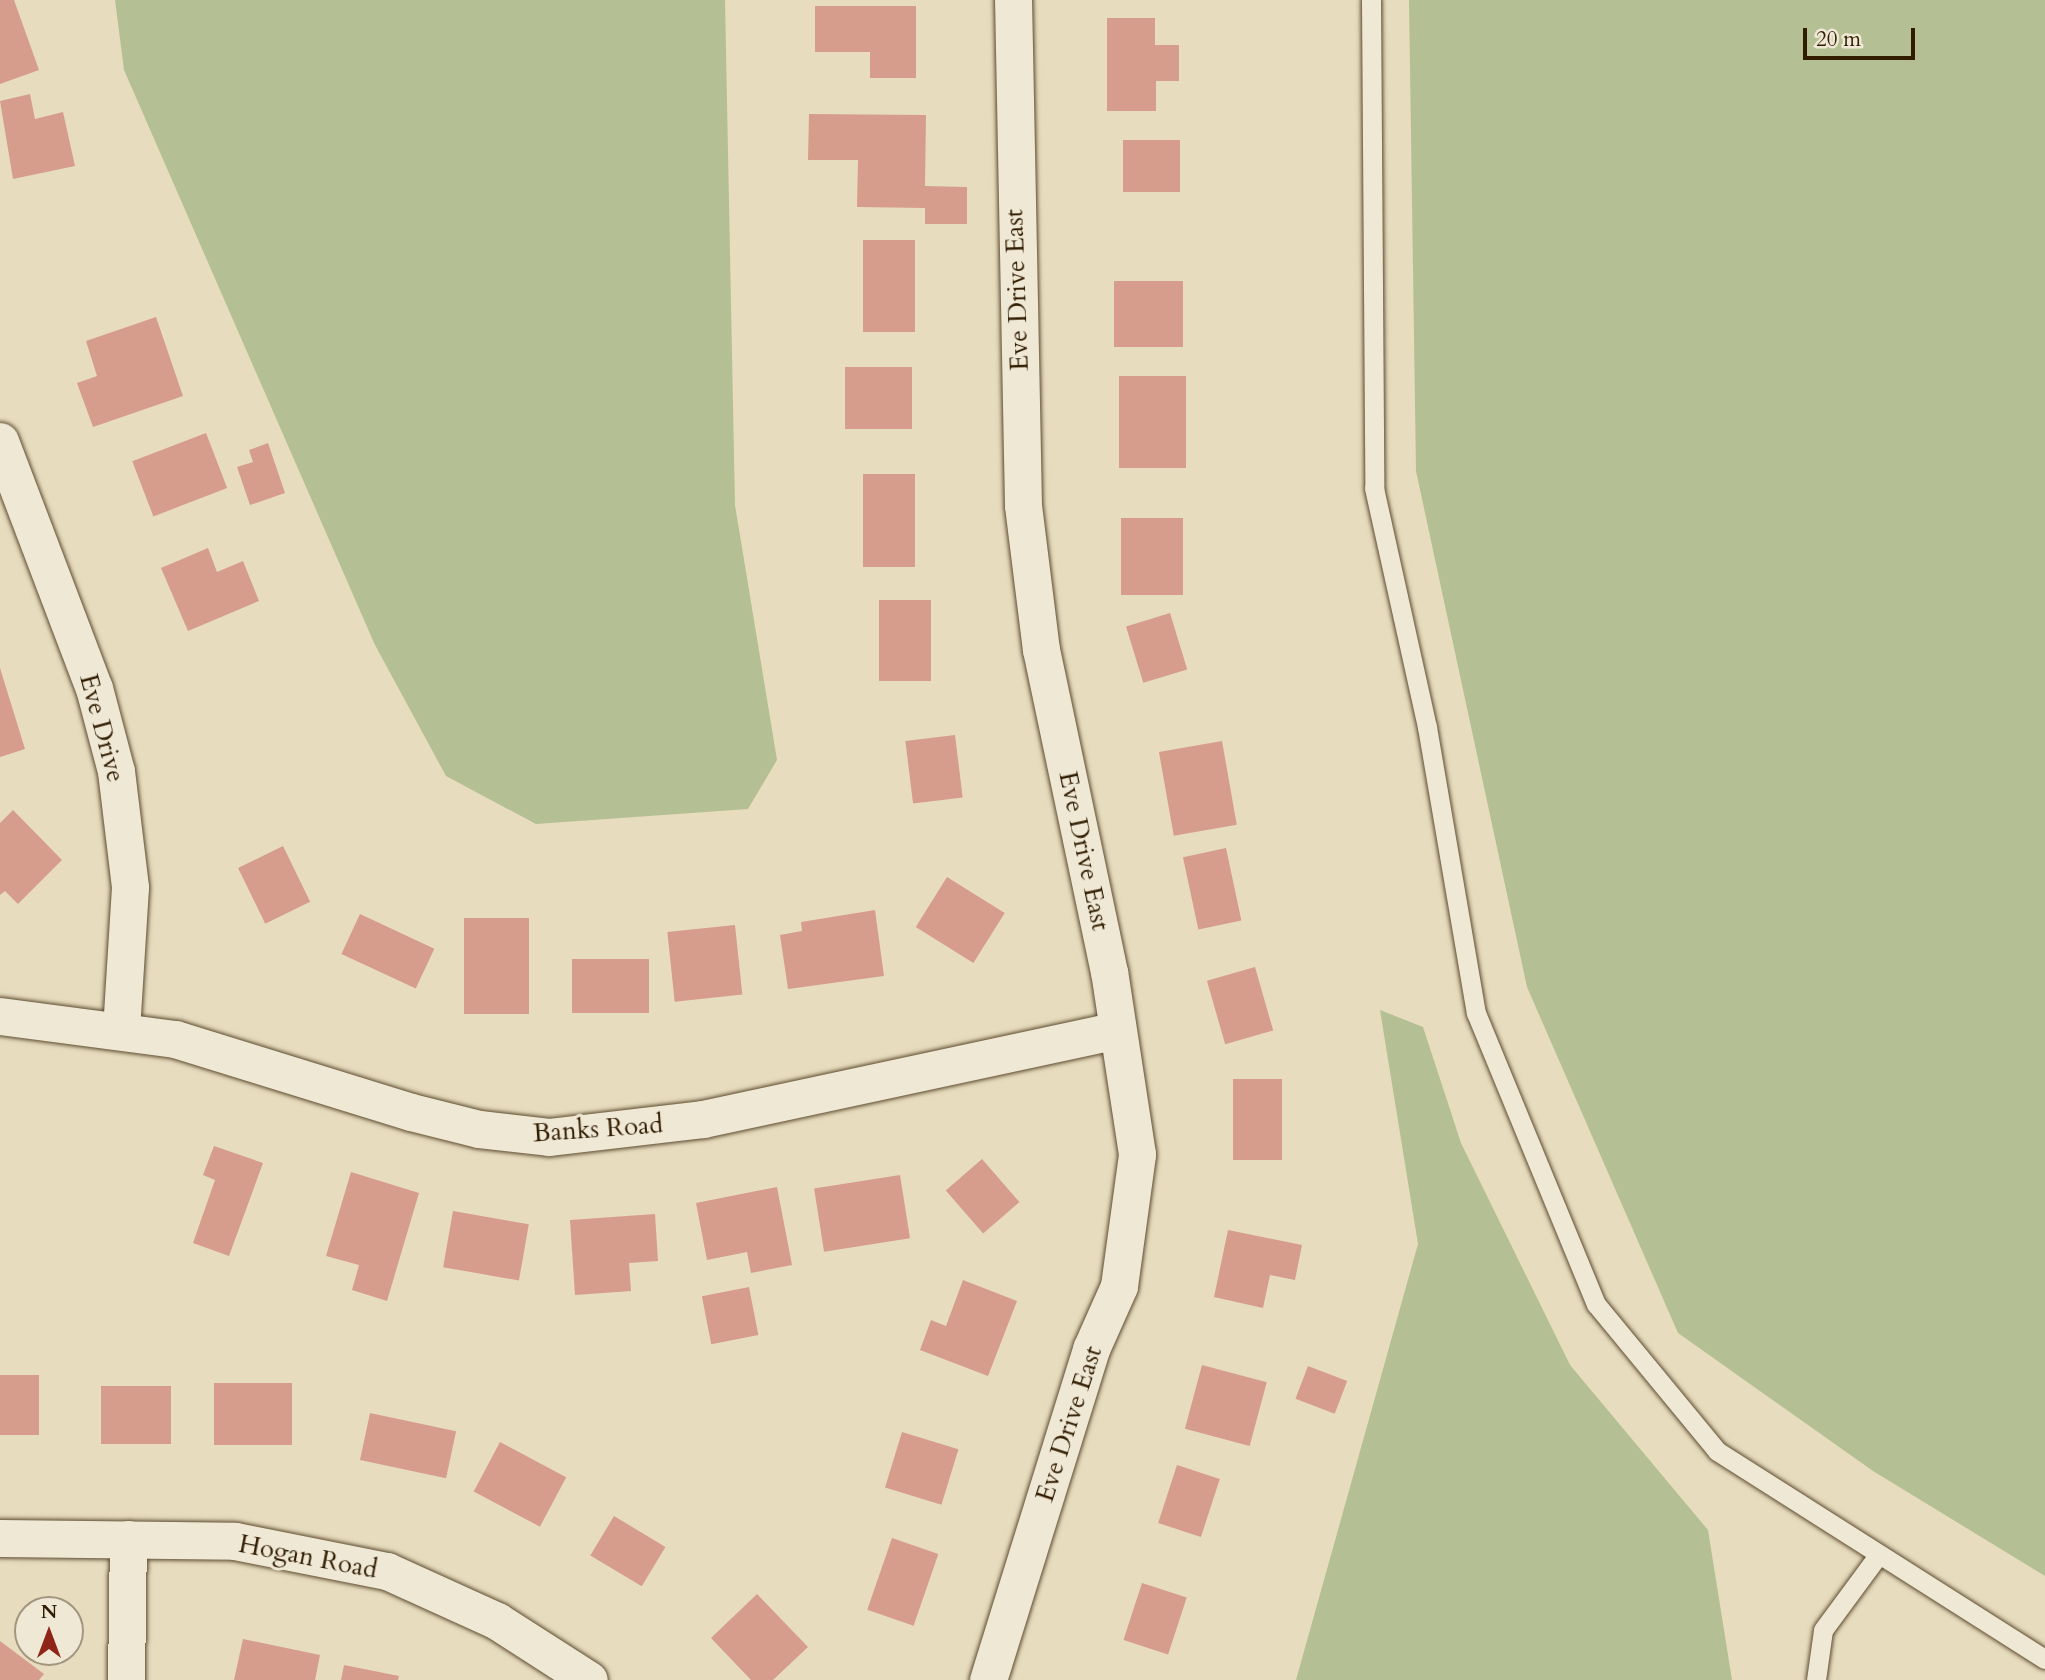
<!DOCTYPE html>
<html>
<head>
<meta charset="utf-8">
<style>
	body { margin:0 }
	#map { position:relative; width:2045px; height:1680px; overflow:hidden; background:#e7dcbe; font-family:Cardo,serif }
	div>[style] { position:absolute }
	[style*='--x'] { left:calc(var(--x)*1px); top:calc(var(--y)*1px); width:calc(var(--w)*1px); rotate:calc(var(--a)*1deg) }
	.green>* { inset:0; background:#b4c093 }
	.building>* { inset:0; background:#d69d8c; transform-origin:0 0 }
	.roads { filter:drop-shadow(0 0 2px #5e4c30) drop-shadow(0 0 2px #5e4c30) }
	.lane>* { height:19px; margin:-9.5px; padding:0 9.5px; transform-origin:9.5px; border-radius:9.5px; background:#efe8d5 }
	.street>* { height:37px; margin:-18.5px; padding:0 18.5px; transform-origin:18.5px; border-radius:18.5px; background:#efe8d5 }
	span { translate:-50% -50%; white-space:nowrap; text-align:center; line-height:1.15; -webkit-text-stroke:6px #efe8d5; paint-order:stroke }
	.street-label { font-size:26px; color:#311c00 }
	.north { position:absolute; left:14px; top:1596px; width:70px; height:70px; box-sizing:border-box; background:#efe8d5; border:2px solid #a39680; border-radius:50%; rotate:0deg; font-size:19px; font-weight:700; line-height:28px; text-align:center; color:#311c00 }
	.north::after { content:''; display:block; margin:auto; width:24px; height:32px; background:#8f2418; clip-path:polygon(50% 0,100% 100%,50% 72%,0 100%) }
	.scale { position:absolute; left:1803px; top:28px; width:112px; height:32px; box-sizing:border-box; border:4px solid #311c00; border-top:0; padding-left:9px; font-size:21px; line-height:24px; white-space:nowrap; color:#311c00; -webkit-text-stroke:5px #efe8d5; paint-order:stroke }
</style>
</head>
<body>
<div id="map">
	<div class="green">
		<div style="clip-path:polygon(115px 0,725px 0,735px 505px,777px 760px,748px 809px,536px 824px,446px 776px,375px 645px,124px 70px)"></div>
		<div style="clip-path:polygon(1409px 0,2045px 0,2045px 1576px,1873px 1471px,1678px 1333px,1527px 987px,1416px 471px)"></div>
		<div style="clip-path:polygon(1380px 1010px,1423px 1027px,1461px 1143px,1570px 1365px,1708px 1530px,1732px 1680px,1296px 1680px,1418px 1244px)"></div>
	</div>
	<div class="building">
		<div style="clip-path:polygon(0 0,14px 0,39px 70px,0 84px)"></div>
		<div style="clip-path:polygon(815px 6px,916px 6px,916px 78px,870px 78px,870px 52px,815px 52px)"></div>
		<div style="clip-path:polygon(1107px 18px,1155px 18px,1155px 45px,1179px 45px,1179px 81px,1156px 81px,1156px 111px,1107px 111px)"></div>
		<div style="clip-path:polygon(30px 94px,35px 119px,63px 112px,75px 166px,13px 179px,0 101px)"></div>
		<div style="clip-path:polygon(809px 114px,926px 115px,925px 186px,967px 187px,967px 224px,925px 224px,925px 208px,857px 207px,858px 160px,808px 160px)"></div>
		<div style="left:1123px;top:140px;width:57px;height:52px"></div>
		<div style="left:863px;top:240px;width:52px;height:92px"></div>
		<div style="left:1114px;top:281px;width:69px;height:66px"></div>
		<div style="clip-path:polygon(156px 317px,183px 396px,93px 427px,77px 383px,97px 376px,86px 341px)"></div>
		<div style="left:845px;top:367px;width:67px;height:62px"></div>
		<div style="left:1119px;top:376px;width:67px;height:92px"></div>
		<div style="left:206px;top:433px;width:59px;height:79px;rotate:69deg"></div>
		<div style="clip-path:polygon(268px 443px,285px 493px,250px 505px,237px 467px,253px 462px,249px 450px)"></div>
		<div style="left:863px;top:474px;width:52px;height:93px"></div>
		<div style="left:1121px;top:518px;width:62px;height:77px"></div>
		<div style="clip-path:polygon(208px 548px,217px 572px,243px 561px,259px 601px,188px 631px,161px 568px)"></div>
		<div style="left:879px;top:600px;width:52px;height:81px"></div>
		<div style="left:1170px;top:613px;width:59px;height:46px;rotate:73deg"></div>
		<div style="clip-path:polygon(0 668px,25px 749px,0 757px)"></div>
		<div style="left:955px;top:735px;width:63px;height:50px;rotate:83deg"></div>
		<div style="left:1222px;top:741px;width:85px;height:64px;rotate:80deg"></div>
		<div style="clip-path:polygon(13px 810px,62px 860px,18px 904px,5px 891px,0 895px,0 823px)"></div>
		<div style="left:283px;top:846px;width:62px;height:50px;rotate:64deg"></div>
		<div style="left:1226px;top:848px;width:74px;height:44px;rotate:78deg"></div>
		<div style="left:947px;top:877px;width:68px;height:59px;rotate:32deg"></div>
		<div style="clip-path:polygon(875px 910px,884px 976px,788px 989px,780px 935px,802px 931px,801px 922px)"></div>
		<div style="left:360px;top:914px;width:82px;height:44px;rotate:25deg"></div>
		<div style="left:464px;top:918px;width:65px;height:96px"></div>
		<div style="left:735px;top:925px;width:70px;height:68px;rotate:84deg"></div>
		<div style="left:572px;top:959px;width:77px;height:54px"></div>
		<div style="left:1255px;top:967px;width:66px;height:50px;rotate:74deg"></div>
		<div style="left:1233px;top:1079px;width:49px;height:81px"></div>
		<div style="clip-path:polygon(214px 1146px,263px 1163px,229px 1256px,193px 1243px,215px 1180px,203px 1175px)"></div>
		<div style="left:982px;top:1159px;width:57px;height:48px;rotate:49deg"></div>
		<div style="clip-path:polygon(351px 1172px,419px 1193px,387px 1301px,352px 1290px,359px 1265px,326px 1256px)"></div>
		<div style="left:900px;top:1175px;width:64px;height:87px;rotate:81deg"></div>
		<div style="clip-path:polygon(777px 1187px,792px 1265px,751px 1273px,747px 1252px,707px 1260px,696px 1203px)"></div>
		<div style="left:453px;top:1211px;width:77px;height:57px;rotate:10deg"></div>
		<div style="clip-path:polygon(655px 1214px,658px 1261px,629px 1263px,631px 1291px,575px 1295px,570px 1220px)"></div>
		<div style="clip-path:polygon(1228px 1230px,1302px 1245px,1295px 1280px,1270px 1275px,1263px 1308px,1214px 1297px)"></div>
		<div style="clip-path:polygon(963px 1280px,1017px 1301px,988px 1376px,920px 1350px,931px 1320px,946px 1326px)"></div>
		<div style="left:749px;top:1287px;width:49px;height:48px;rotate:79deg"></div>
		<div style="left:1202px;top:1365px;width:67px;height:66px;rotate:15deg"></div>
		<div style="left:1308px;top:1366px;width:42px;height:35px;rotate:21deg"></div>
		<div style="left:0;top:1375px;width:39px;height:60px"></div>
		<div style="left:214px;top:1383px;width:78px;height:62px"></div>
		<div style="left:101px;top:1386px;width:70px;height:58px"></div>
		<div style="left:370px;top:1413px;width:88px;height:48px;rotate:12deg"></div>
		<div style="left:902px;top:1432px;width:59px;height:58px;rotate:17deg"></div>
		<div style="left:500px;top:1442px;width:75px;height:56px;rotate:28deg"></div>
		<div style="left:1177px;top:1465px;width:45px;height:61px;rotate:18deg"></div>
		<div style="left:614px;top:1516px;width:60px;height:46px;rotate:31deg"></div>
		<div style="left:892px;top:1538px;width:49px;height:76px;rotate:19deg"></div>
		<div style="left:1142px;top:1583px;width:47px;height:60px;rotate:18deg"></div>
		<div style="clip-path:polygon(757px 1594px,808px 1647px,773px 1680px,751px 1680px,711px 1638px)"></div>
		<div style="clip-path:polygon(243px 1639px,320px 1655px,315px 1680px,234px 1680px)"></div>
		<div style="clip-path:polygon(0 1641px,44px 1674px,39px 1680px,0 1680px)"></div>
		<div style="clip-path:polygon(344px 1665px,399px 1676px,398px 1680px,341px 1680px)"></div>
	</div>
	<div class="roads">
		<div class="lane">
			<div style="--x:1371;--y:0;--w:488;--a:89.6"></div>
			<div style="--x:1374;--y:488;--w:245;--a:77.5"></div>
			<div style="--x:1427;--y:727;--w:290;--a:80.3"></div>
			<div style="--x:1476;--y:1013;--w:315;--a:67.6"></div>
			<div style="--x:1596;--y:1304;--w:190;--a:50.5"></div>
			<div style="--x:1717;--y:1451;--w:388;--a:32.4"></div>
			<div style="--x:1816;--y:1680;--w:50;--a:-82"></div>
			<div style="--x:1823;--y:1630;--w:94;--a:-53.6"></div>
		</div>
		<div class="street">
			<div style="--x:0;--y:441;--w:264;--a:69.2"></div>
			<div style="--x:94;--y:688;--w:86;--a:75.2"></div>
			<div style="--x:116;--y:771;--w:117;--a:83.1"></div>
			<div style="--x:130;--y:887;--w:142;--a:93.6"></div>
			<div style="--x:0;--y:1016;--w:177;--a:7.5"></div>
			<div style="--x:175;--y:1039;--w:247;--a:17.2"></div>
			<div style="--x:411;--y:1112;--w:70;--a:14"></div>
			<div style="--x:479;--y:1129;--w:70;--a:6.5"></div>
			<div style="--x:549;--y:1137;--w:155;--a:-6.7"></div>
			<div style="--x:703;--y:1119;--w:423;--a:-12.1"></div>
			<div style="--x:0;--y:1538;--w:235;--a:0.7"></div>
			<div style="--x:235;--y:1541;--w:155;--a:11.2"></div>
			<div style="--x:387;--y:1571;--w:121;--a:24.4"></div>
			<div style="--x:497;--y:1621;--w:109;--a:32.7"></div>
			<div style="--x:126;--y:1680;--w:141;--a:-89.2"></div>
			<div style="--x:988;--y:1680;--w:347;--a:-72.7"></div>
			<div style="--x:1091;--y:1349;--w:69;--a:-66"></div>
			<div style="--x:1119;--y:1286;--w:133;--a:-82.2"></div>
			<div style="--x:1137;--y:1154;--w:184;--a:-98.7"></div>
			<div style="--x:1109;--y:972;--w:329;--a:-101.9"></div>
			<div style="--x:1041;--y:650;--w:146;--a:-97.1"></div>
			<div style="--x:1023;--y:505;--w:505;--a:-91.13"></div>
		</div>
	</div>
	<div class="street-label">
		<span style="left:1017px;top:290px;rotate:-92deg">Eve Drive East</span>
		<span style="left:102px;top:728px;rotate:75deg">Eve Drive</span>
		<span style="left:1084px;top:851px;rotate:78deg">Eve Drive East</span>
		<span style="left:598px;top:1129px;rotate:-4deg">Banks Road</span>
		<span style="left:1069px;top:1424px;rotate:-72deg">Eve Drive East</span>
		<span style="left:308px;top:1557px;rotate:11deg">Hogan Road</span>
	</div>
	<div class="north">N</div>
	<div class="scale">20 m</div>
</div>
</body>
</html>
